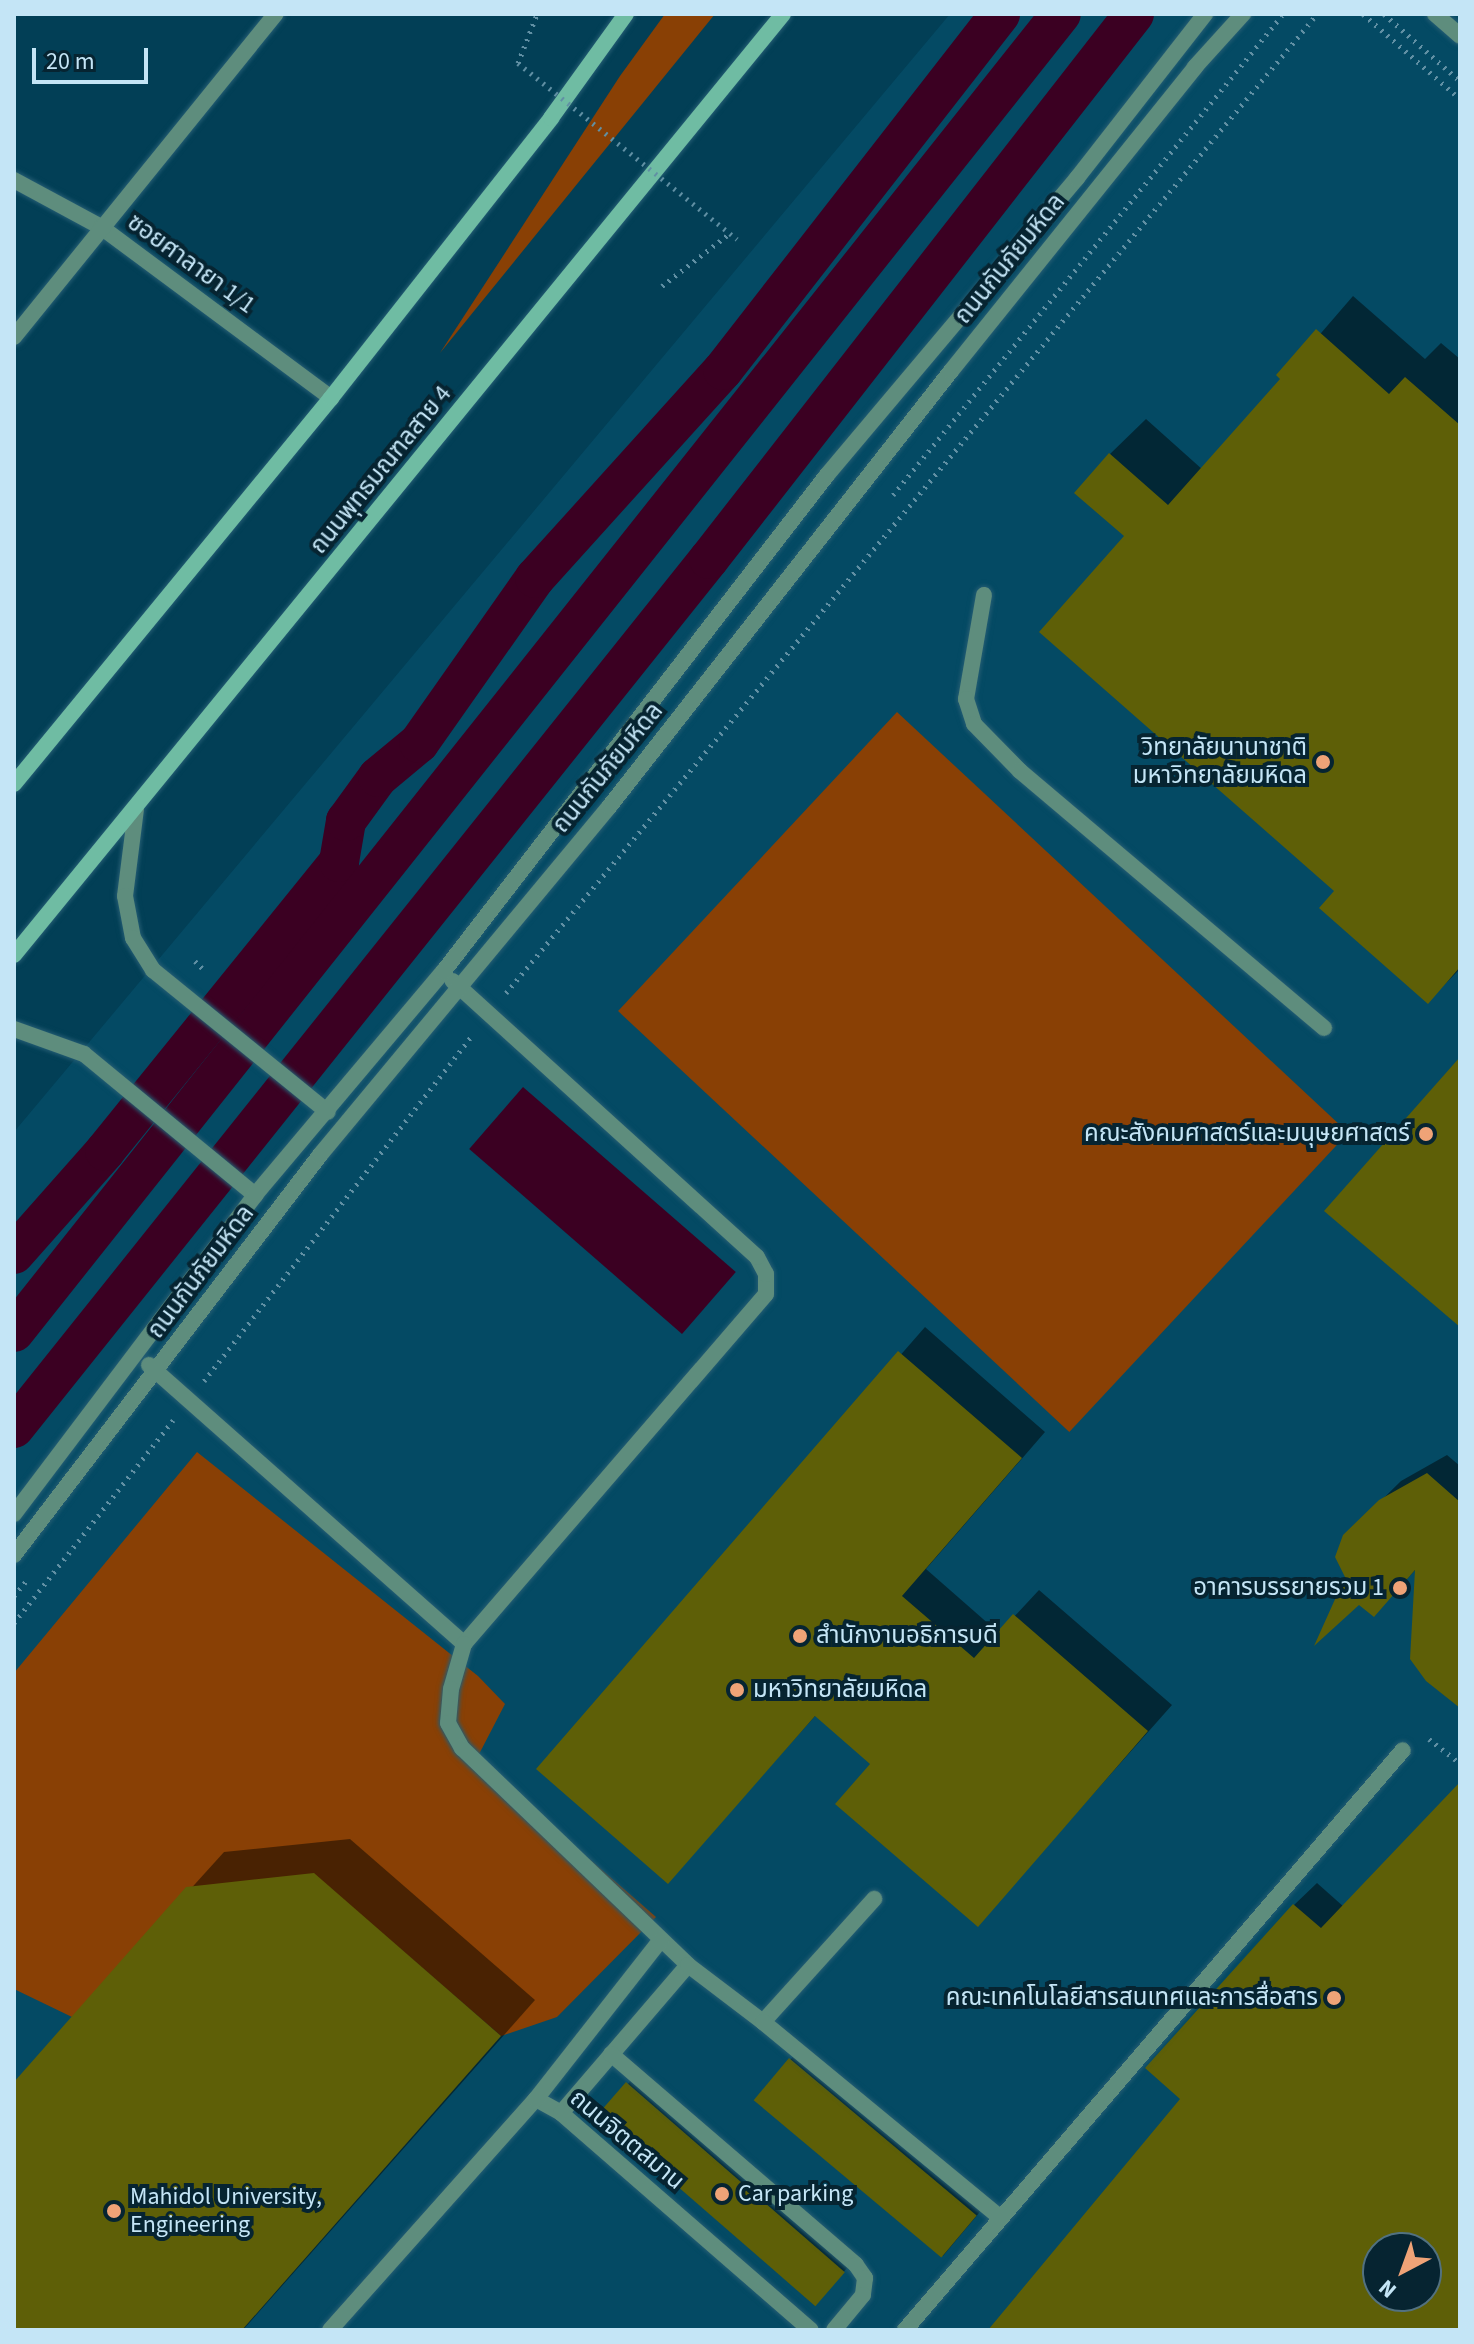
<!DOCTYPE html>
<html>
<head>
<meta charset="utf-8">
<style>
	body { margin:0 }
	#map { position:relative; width:1474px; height:2344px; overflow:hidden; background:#023f56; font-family:"Source Sans 3","Noto Sans Thai",sans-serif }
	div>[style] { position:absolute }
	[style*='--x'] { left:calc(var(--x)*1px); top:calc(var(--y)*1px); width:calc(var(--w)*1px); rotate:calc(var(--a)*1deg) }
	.built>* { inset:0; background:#044a64 }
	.green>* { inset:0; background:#894005; transform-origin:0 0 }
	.water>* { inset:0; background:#3b0022; transform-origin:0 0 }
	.shadow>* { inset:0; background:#0007; transform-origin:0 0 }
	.canal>* { height:40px; margin:-20px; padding:0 20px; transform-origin:20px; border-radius:20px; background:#3b0022 }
	.building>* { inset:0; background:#5e5f07; transform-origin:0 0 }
	.path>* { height:5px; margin-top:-2.5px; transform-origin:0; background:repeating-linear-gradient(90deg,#6190a4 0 2px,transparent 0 8px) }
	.roads { filter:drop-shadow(0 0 2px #255d73) drop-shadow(0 0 2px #255d73) }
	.service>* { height:16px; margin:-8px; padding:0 8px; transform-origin:8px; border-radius:8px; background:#5e8d7d }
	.minor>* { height:16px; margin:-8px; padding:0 8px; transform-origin:8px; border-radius:8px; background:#5e8d7d }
	.secondary>* { height:16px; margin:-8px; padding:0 8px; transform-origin:8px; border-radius:8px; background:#6fbca3 }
	.path-bridge>* { height:5px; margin-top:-2.5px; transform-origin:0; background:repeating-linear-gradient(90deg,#6190a4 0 2px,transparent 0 8px) }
	.dots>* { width:22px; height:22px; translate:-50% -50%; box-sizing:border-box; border:4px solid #062431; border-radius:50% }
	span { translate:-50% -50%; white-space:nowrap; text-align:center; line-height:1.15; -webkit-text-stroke:8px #062431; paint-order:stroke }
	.street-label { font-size:24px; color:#c4e5f6 }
	.poi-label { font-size:24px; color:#c4e5f6 }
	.right { translate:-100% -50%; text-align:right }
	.left { translate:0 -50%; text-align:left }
	.frame { position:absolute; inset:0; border:16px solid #c4e5f6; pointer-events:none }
	.north { position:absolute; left:1362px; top:2232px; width:80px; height:80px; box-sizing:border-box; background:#062431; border:2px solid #527180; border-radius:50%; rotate:221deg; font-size:22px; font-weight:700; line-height:32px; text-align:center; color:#c4e5f6 }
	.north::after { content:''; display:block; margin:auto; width:28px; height:36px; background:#efa377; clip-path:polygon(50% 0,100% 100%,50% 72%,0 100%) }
	.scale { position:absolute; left:32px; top:48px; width:116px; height:36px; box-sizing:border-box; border:4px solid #c4e5f6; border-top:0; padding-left:10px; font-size:24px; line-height:28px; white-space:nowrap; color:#c4e5f6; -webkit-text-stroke:6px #062431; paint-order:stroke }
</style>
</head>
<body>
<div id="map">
	<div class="built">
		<div style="clip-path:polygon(evenodd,950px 14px,1460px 14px,1460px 2330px,14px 2330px,14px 1132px,950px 14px,1378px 2248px,1426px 2248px,1426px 2296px,1378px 2296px,1378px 2248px)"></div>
	</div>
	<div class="green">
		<div style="clip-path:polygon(665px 14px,715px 14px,440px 353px,620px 76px)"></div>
		<div style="left:897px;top:712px;width:617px;height:409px;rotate:43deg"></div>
		<div style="clip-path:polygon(197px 1452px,478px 1676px,505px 1704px,476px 1760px,656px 1917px,557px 2017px,501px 2036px,314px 1874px,72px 2017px,14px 1989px,14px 1673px)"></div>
	</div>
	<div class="water">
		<div style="left:523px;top:1087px;width:282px;height:82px;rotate:41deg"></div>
	</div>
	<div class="shadow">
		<div style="clip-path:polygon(1353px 296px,1425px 359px,1441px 343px,1460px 359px,1460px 969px,1428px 1001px,1337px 891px,1126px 536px,1110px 454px,1146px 419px,1203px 470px)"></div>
		<div style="clip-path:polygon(925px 1327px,1045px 1432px,926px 1569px,999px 1633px,1039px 1590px,1172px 1705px,977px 1925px,873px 1764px,816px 1715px,668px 1881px,539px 1769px)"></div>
		<div style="clip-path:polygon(1447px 1455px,1460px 1466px,1460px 1703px,1417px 1568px,1374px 1615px,1347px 1577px,1345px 1536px,1401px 1481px)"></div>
		<div style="clip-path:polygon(evenodd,1460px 1785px,1460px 2330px,996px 2330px,1183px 2099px,1294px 1905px,1317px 1883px,1344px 1907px,1460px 1785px,1378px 2248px,1426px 2248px,1426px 2296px,1378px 2296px,1378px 2248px)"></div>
		<div style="clip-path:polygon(350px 1839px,535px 2000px,243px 2330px,14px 2330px,14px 2084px,224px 1852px)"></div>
		<div style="left:796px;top:2053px;width:243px;height:61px;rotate:40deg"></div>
		<div style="left:634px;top:2077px;width:286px;height:52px;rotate:41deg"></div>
	</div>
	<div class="canal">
		<div style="--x:14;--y:1254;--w:137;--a:-48.5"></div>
		<div style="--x:105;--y:1151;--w:372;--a:-51"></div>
		<div style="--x:339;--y:862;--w:42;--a:-80.3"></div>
		<div style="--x:346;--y:821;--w:54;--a:-54"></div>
		<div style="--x:378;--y:777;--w:53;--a:-39.7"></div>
		<div style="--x:419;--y:743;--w:202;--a:-54.9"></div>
		<div style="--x:535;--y:578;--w:280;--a:-47.9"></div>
		<div style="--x:723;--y:370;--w:451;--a:-52.1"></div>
		<div style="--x:14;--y:1332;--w:1683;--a:-51.54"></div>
		<div style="--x:14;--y:1428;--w:1113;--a:-51.35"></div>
		<div style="--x:709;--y:559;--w:691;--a:-52.05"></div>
	</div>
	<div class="building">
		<div style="clip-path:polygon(1316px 329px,1389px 394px,1405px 377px,1460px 425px,1460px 967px,1428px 1004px,1319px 908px,1334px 891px,1039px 632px,1124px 536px,1074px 493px,1109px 453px,1168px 505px,1280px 379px,1276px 375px)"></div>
		<div style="clip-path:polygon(1460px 1057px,1460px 1327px,1324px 1211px)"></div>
		<div style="clip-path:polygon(898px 1351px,1022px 1458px,902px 1596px,974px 1658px,1013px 1614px,1148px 1731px,978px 1927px,835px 1804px,870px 1764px,815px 1716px,668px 1884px,536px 1769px)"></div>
		<div style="clip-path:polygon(1427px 1473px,1460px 1502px,1460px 1708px,1426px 1681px,1410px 1659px,1415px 1570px,1374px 1617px,1359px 1605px,1314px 1646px,1345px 1577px,1335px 1557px,1343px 1535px,1379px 1500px)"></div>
		<div style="clip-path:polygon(evenodd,1460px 1782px,1460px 2330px,988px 2330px,1180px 2099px,1145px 2068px,1293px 1904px,1321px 1928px,1460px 1782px,1378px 2248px,1426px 2248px,1426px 2296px,1378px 2296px,1378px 2248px)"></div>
		<div style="clip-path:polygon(314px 1873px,501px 2036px,242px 2330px,14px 2330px,14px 2082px,186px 1887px)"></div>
		<div style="left:789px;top:2058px;width:245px;height:55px;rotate:40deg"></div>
		<div style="left:626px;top:2082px;width:290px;height:45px;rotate:41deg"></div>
	</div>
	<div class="path">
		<div style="--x:1363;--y:14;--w:129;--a:41.2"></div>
		<div style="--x:1384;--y:14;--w:101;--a:41.4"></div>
		<div style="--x:518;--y:63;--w:53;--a:-68.8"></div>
		<div style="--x:662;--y:286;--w:86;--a:-37.9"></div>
		<div style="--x:893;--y:495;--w:619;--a:-50.96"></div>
		<div style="--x:195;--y:961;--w:10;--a:45"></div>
		<div style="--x:506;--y:993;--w:1271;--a:-50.36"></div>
		<div style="--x:204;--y:1381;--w:438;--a:-52.2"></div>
		<div style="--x:14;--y:1596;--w:19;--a:-51"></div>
		<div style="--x:14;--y:1623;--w:258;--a:-51.9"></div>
		<div style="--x:1429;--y:1739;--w:39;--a:38"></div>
	</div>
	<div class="roads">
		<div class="service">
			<div style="--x:1435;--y:14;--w:33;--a:41"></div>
			<div style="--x:984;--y:595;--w:106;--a:99.8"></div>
			<div style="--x:966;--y:699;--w:26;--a:72"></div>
			<div style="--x:974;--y:724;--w:66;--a:45.6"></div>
			<div style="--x:1020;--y:771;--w:398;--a:40.2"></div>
			<div style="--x:136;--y:809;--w:88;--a:97.2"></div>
			<div style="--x:125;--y:896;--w:43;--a:79.2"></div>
			<div style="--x:133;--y:938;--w:38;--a:58"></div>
			<div style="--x:153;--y:970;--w:225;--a:39.1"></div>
			<div style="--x:14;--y:1029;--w:74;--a:19.7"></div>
			<div style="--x:84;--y:1054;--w:222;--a:39.5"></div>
			<div style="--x:149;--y:1365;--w:421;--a:41.5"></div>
			<div style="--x:464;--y:1644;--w:462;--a:-49.2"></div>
			<div style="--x:766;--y:1294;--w:20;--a:-90"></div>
			<div style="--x:766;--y:1274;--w:19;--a:-118"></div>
			<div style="--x:757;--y:1257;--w:411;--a:-137.8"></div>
			<div style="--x:14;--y:1514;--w:400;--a:-52.9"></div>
			<div style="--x:255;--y:1195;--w:292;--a:-49.9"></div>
			<div style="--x:443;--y:972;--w:628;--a:-52.31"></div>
			<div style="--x:827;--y:475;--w:388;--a:-49.9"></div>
			<div style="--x:1077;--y:178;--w:208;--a:-52"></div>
			<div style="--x:14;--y:1555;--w:504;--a:-52.58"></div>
			<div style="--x:320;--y:1155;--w:452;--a:-50.3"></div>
			<div style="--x:609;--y:807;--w:554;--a:-51.89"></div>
			<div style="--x:951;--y:371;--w:390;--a:-51.2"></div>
			<div style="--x:1195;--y:67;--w:72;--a:-47.8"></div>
			<div style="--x:464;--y:1644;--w:47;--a:106.1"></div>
			<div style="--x:451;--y:1689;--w:34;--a:95"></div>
			<div style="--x:448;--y:1723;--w:29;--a:61"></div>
			<div style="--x:462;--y:1748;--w:313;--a:43.8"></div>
			<div style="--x:688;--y:1965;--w:195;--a:130.6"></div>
			<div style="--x:688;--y:1965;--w:94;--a:37.2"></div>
			<div style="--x:763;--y:2022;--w:166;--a:-47.9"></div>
			<div style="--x:763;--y:2022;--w:305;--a:39.5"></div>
			<div style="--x:611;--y:2054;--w:323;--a:40.7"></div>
			<div style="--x:856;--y:2265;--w:16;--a:55"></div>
			<div style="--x:865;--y:2278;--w:17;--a:97"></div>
			<div style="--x:863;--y:2295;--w:45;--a:129.6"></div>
			<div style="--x:536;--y:2099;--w:29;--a:29"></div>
			<div style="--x:561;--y:2113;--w:331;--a:41"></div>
			<div style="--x:330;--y:2330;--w:310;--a:-48.3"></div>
			<div style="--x:536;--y:2099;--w:201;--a:-51.9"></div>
			<div style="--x:905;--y:2330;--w:764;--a:-49.35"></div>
		</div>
		<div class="minor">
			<div style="--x:14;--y:180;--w:99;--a:28.4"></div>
			<div style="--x:101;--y:227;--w:287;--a:36.6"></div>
			<div style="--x:14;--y:337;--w:416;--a:-51"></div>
		</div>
		<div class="secondary">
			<div style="--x:14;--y:784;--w:499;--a:-50.6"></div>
			<div style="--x:331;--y:398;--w:356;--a:-51.8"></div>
			<div style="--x:551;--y:118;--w:128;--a:-54.2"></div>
			<div style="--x:14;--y:955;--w:1215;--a:-50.74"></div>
		</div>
	</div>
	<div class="path-bridge">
		<div style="--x:518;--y:63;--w:281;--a:38.8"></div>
	</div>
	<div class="dots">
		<div style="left:1323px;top:762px;background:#efa377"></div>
		<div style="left:1426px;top:1134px;background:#efa377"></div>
		<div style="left:1400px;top:1588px;background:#efa377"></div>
		<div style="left:800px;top:1636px;background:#efa377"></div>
		<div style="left:737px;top:1690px;background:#efa377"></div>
		<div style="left:1334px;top:1998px;background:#efa377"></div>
		<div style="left:722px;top:2194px;background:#efa377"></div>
		<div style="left:114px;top:2211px;background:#efa377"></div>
	</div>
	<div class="street-label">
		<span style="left:1010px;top:259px;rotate:-51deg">ถนนกันภัยมหิดล</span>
		<span style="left:191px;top:264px;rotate:36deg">ซอยศาลายา 1/1</span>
		<span style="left:381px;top:470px;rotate:-51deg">ถนนพุทธมณฑลสาย 4</span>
		<span style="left:608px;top:768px;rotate:-51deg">ถนนกันภัยมหิดล</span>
		<span style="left:201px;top:1272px;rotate:-53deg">ถนนกันภัยมหิดล</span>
		<span style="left:627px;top:2140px;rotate:40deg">ถนนจิตตสมาน</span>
	</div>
	<div class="poi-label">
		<span class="right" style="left:1307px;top:762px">วิทยาลัยนานาชาติ<br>มหาวิทยาลัยมหิดล</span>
		<span class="right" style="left:1410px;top:1134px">คณะสังคมศาสตร์และมนุษยศาสตร์</span>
		<span class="right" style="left:1384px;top:1588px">อาคารบรรยายรวม 1</span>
		<span class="left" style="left:816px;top:1636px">สำนักงานอธิการบดี</span>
		<span class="left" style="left:753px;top:1690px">มหาวิทยาลัยมหิดล</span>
		<span class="right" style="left:1318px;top:1998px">คณะเทคโนโลยีสารสนเทศและการสื่อสาร</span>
		<span class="left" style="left:738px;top:2194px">Car parking</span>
		<span class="left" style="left:130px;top:2211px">Mahidol University,<br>Engineering</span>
	</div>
	<div class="frame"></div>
	<div class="north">N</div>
	<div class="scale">20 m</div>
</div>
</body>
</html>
